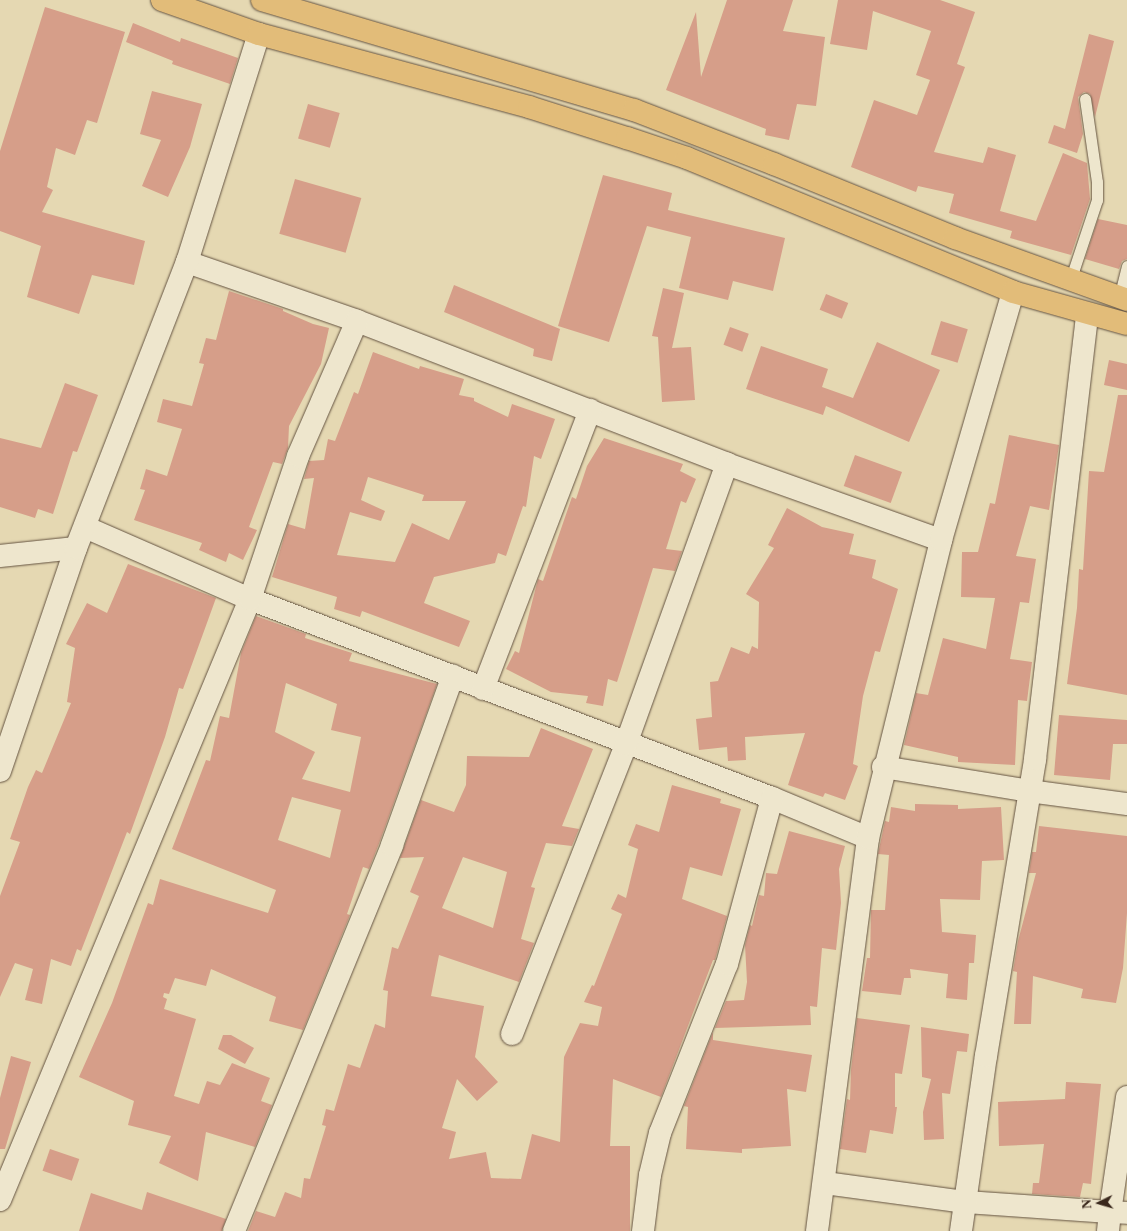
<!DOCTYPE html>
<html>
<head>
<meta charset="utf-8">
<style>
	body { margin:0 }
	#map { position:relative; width:1127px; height:1231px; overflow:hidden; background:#e5d8b2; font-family:"Libre Caslon Text",serif }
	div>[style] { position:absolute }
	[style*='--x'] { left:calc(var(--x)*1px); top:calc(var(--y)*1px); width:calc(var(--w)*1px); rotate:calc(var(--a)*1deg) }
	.building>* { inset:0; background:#d69e89; transform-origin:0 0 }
	.roads { filter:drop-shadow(0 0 1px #655442) drop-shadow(0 0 1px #655442) }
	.service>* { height:11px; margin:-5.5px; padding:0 5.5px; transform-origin:5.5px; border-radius:5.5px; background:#eee6cd }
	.minor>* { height:22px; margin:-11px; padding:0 11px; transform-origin:11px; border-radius:11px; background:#eee6cd }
	.primary>* { height:22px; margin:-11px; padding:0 11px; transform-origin:11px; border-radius:11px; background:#e2bc79 }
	span { translate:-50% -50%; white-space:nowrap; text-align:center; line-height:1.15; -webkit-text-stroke:4px #eee6cd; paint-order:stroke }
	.north { position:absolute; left:1079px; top:1183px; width:40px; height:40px; -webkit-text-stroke:3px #eee6cd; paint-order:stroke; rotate:265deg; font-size:11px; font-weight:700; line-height:16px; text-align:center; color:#3a281c }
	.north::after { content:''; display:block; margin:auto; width:14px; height:18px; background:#3a281c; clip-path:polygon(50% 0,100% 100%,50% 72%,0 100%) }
</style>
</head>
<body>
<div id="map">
	<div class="building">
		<div style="clip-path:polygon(727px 0,793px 0,783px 31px,825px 37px,816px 106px,797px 104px,789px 140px,765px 135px,766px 129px,666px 90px,696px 12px,701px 77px)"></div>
		<div style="clip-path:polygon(838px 0,940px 0,975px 12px,957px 64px,965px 67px,934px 152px,983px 163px,988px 147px,1016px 155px,1000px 211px,1036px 221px,1063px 153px,1087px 163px,1090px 199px,1071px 255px,1010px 238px,1012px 231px,949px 213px,954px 194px,918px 186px,916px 192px,851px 167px,874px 100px,917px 115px,930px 80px,916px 75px,931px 31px,873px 11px,867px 50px,830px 44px)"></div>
		<div style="clip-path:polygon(45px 7px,125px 32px,97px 123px,87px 120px,75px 155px,56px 148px,47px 187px,53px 190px,42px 212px,145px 241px,134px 285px,92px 275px,79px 314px,27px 297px,41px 246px,0 231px,0 151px)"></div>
		<div style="clip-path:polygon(133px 23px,180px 42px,181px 38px,238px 58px,230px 84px,172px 64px,173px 61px,126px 42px)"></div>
		<div style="clip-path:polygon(1089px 34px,1114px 41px,1095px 117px,1090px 94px,1084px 92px,1078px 97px,1083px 134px,1077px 153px,1048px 143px,1054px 125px,1065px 129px)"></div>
		<div style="clip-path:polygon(152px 91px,202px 104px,190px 147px,168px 197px,142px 186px,161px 140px,140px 134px)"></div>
		<div style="left:308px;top:104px;width:33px;height:36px;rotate:16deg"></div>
		<div style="clip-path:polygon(603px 175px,672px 193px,668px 210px,785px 238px,773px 291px,733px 281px,728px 300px,679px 288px,691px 237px,647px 226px,609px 342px,558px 326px)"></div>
		<div style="left:295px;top:179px;width:69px;height:57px;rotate:16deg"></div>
		<div style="clip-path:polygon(1098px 219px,1127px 225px,1127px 259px,1122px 261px,1119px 269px,1085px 259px)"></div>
		<div style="clip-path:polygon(454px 285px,560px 329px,552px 361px,533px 356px,534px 349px,444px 312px)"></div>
		<div style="clip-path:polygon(663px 288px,684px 293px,672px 348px,691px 347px,695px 400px,662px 402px,658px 337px,652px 336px)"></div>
		<div style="clip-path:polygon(229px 291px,283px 309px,283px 311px,313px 324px,329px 328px,321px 364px,289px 426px,288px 448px,282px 464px,273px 462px,249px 527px,257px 530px,243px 560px,229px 553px,226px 562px,199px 550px,202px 543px,134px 520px,145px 490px,140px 489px,146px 469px,167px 476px,182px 429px,157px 422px,163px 399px,192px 406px,204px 364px,199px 363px,206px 338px,216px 340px)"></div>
		<div style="left:826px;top:294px;width:24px;height:17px;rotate:22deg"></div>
		<div style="left:941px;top:321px;width:28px;height:35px;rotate:17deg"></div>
		<div style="left:730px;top:327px;width:20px;height:19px;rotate:20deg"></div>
		<div style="clip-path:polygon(877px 342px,940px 370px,909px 442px,826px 406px,823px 415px,746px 389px,761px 346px,828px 369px,822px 387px,853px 398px)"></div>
		<div style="clip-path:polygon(evenodd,373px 352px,419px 369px,420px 366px,464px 379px,459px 395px,474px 398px,474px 401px,508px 417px,512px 404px,555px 419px,541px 459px,534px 456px,526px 507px,523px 506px,506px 556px,498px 553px,495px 563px,434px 577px,424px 603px,470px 621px,459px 647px,362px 611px,360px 617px,334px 609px,337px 597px,272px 577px,288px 524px,305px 529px,314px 478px,304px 479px,309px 461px,324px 460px,328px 439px,335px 441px,354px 392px,358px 394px,373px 352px,368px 477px,424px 495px,422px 501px,466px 501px,449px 540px,412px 523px,395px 562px,337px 555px,350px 512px,381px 521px,385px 511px,361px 500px,368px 477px)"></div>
		<div style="clip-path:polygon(1109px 360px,1127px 364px,1127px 390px,1104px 385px)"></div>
		<div style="clip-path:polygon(65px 383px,98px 395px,77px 452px,73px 451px,53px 514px,38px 509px,35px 518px,0 507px,0 438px,41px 448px)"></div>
		<div style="clip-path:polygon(1118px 395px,1127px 395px,1127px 695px,1067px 684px,1077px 608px,1079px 569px,1083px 570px,1089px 471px,1104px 472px)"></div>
		<div style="clip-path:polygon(1009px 435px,1059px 445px,1049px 510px,1030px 506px,1016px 556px,1036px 559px,1029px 603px,1020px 602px,1010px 659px,1032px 662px,1027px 701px,1018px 700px,1015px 765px,958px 762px,958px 757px,904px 745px,916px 693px,928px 695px,943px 638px,986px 649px,995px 598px,961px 597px,962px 552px,978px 552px,990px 503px,995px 504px)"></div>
		<div style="clip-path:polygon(604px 438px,683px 464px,680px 471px,696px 479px,686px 503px,681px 501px,666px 549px,682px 551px,675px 571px,653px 568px,617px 682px,608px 679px,603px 706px,586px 703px,588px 696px,551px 692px,506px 669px,515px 651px,519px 653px,536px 587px,538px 579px,543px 581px,572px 497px,576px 499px,587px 466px)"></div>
		<div style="left:855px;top:455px;width:50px;height:33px;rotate:20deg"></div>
		<div style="clip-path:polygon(787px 508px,822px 527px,854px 534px,849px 554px,876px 560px,872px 578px,898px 589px,880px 652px,875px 651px,863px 696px,853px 764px,858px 766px,845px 800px,825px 793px,823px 797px,788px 785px,805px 733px,745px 737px,746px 760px,728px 761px,727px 747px,699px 750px,696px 719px,712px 717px,710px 682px,718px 681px,731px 647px,749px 654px,752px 646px,758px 649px,759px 602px,746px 594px,774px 548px,768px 545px)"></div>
		<div style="clip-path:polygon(128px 564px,216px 598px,183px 689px,179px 688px,165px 737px,130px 834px,127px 832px,81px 951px,77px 949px,71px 966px,51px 959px,42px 1004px,25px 1000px,33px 969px,15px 963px,0 997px,0 896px,20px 842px,10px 839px,28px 787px,36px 770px,42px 773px,71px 703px,67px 702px,75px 648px,66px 644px,87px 603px,107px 613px)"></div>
		<div style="clip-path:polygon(evenodd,256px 616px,306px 634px,305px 638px,352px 653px,349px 661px,437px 684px,380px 841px,369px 869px,363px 867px,347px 914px,350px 915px,303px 1030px,269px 1021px,276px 997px,211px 969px,206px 986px,175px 978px,169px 994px,164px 993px,163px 997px,167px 999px,164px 1009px,196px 1019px,174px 1096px,199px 1104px,207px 1081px,220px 1085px,232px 1063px,270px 1078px,261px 1101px,272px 1105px,255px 1147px,206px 1132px,198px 1181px,159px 1163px,171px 1136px,128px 1125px,134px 1101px,79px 1077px,112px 1003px,148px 903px,153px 905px,160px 879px,268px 913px,276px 890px,172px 849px,206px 760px,210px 761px,220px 716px,229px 718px,241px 653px,256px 616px,286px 683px,337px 704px,331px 730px,361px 737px,350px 792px,302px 779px,315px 752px,275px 732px,286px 683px,256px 616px,292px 797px,341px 810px,330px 858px,278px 840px,292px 797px)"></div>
		<div style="clip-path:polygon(1059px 715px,1127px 720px,1127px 744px,1113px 744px,1110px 780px,1054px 775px)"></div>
		<div style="clip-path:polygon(evenodd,541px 728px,593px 749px,562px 826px,579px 829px,572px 846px,546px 843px,531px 887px,535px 888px,521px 939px,534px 943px,519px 982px,439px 955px,431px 996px,484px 1006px,475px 1057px,498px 1082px,477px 1101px,457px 1079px,442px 1128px,456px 1132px,449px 1159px,486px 1152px,491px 1178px,521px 1179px,532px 1134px,560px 1142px,564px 1057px,580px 1023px,598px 1026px,602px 1007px,584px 1002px,592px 985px,594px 986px,622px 914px,611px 909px,618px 894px,626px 898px,638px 849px,628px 845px,636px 824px,659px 832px,672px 785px,721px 799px,720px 803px,741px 809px,722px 876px,690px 867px,682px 899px,727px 916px,715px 960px,713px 960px,661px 1097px,613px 1079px,610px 1146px,630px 1146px,630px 1231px,248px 1231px,256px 1211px,275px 1217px,285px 1192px,301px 1198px,304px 1178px,310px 1179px,326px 1126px,322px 1125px,326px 1109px,334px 1111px,348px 1064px,360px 1068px,375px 1024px,385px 1028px,388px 991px,383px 990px,392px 947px,398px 949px,419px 896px,410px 892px,424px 857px,400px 858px,421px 800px,454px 812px,466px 785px,467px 756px,529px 757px,541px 728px,463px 857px,507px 872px,493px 928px,442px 908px,463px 857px)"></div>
		<div style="clip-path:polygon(915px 804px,958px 805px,958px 809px,1001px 807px,1004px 860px,982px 861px,980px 900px,940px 899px,942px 932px,976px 935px,974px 963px,969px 963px,967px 1000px,946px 998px,948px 974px,910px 969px,911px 978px,904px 978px,901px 995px,862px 991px,867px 958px,870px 958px,871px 910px,885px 910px,889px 855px,878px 854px,885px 821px,889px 822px,891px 807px,915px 811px)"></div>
		<div style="clip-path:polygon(1039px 826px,1127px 836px,1127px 913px,1123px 968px,1116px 1003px,1081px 998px,1083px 989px,1033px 976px,1031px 1024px,1014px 1024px,1017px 972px,1013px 971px,1018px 941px,1036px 873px,1029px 873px,1032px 852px,1036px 852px)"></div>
		<div style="clip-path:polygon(789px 831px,845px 846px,839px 869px,841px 903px,836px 950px,822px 948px,817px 1007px,810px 1006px,811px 1025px,715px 1028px,726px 1001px,744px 1000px,747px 982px,745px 945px,750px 925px,752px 926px,759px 895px,764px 896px,766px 873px,777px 874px)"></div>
		<div style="clip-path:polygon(857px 1018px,910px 1025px,902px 1074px,895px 1073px,895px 1107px,897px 1107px,893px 1134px,870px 1130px,866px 1153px,840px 1149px,847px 1099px,850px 1100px,851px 1070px)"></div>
		<div style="clip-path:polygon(921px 1027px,969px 1034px,967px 1052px,957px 1051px,950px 1094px,942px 1093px,944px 1139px,924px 1140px,923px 1112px,931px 1079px,922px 1077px)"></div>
		<div style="clip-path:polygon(713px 1032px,713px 1040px,812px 1055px,806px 1092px,787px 1089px,791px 1146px,742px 1149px,742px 1153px,686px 1149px,688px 1107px,684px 1106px)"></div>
		<div style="clip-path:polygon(223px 1035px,231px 1035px,254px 1048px,245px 1064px,218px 1049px)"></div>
		<div style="clip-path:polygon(11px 1056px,31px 1062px,5px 1149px,0 1149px,0 1098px)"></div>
		<div style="clip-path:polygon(1066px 1082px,1101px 1084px,1091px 1184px,1083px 1183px,1080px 1197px,1032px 1194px,1033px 1183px,1039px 1183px,1044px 1144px,999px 1146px,998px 1102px,1065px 1099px)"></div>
		<div style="left:50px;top:1149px;width:31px;height:23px;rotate:19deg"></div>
		<div style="clip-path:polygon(147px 1192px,226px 1219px,222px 1231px,79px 1231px,91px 1193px,142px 1210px)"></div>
	</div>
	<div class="roads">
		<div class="service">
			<div style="--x:1070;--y:281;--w:85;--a:-71.6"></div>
			<div style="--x:1097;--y:200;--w:18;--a:-90"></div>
			<div style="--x:1097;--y:182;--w:84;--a:-98.2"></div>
			<div style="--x:1119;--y:298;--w:33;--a:-76"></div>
		</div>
		<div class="minor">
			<div style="--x:187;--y:262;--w:180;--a:19.1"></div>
			<div style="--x:357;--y:321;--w:397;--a:21.1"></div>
			<div style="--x:727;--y:464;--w:227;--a:19.6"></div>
			<div style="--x:85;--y:527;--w:180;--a:23.6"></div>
			<div style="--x:250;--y:599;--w:559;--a:20.87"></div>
			<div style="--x:772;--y:798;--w:104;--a:22.6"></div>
			<div style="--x:0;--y:556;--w:76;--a:-6"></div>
			<div style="--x:483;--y:689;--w:299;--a:-69"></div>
			<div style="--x:883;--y:767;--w:148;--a:9.3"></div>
			<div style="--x:1029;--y:791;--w:99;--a:7.6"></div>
			<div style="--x:0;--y:771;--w:236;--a:-71.2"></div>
			<div style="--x:76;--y:548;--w:307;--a:-68.8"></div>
			<div style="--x:187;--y:262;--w:239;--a:-72.5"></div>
			<div style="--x:512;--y:1034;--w:312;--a:-68.5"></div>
			<div style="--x:626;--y:744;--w:298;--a:-70.2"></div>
			<div style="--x:1127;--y:1097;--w:116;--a:98.4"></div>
			<div style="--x:1110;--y:1212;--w:17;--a:3"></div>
			<div style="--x:825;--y:1183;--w:142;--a:7.7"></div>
			<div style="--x:966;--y:1202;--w:144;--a:4"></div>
			<div style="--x:1110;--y:1212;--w:19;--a:96"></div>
			<div style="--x:0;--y:1200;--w:651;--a:-67.41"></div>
			<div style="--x:250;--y:599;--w:151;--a:-71.4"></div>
			<div style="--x:298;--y:456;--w:147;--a:-66.4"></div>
			<div style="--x:234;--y:1231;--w:417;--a:-67.7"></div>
			<div style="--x:392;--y:845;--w:180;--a:-70.2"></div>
			<div style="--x:643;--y:1231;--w:56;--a:-82.9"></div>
			<div style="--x:650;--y:1175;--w:43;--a:-76.6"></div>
			<div style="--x:660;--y:1133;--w:182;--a:-68.4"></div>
			<div style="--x:727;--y:964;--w:172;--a:-74.8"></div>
			<div style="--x:817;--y:1231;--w:396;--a:-82.6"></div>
			<div style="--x:868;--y:838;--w:307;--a:-76.2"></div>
			<div style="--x:941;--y:540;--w:258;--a:-73.8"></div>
			<div style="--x:961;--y:1231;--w:177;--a:-81.9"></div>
			<div style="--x:986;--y:1056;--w:301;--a:-80.6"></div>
			<div style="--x:1035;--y:759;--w:448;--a:-83.3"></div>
		</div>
		<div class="primary">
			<div style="--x:162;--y:0;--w:103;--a:19.3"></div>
			<div style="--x:259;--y:34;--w:280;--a:15.1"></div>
			<div style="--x:529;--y:107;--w:103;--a:17.6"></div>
			<div style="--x:627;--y:138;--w:63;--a:18.4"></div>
			<div style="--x:687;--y:158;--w:352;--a:22.3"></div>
			<div style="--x:1013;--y:292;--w:118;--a:15.7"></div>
			<div style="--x:262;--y:0;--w:388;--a:16.5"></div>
			<div style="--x:634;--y:110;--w:150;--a:21.1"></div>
			<div style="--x:774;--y:164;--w:196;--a:22.2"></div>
			<div style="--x:955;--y:238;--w:183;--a:19.8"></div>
		</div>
	</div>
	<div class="north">N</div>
</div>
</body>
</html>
